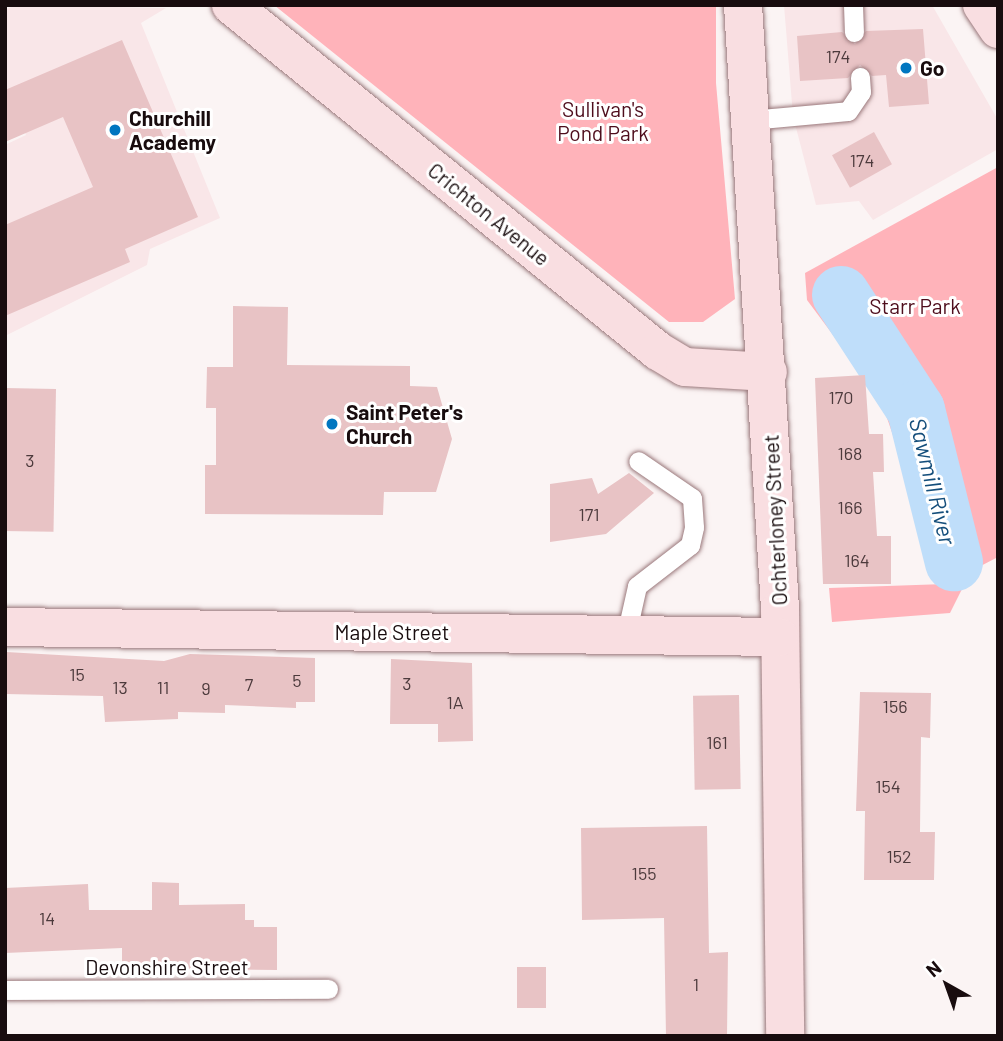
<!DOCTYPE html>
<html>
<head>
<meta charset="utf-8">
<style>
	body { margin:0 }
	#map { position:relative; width:1003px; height:1041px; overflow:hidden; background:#fbf4f4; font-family:Barlow,sans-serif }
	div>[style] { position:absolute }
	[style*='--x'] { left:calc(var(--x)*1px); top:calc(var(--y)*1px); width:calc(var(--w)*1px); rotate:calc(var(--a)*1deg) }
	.built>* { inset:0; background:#f9e6e8 }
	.green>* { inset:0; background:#ffb3ba }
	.river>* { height:58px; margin:-29px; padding:0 29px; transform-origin:29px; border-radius:29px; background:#bfdefa }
	.building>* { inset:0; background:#e8c3c5; transform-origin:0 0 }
	.roads { filter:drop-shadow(0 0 2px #9a787b) drop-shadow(0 0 2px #9a787b) }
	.lane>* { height:19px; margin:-9.5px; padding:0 9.5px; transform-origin:9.5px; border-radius:9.5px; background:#fff }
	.secondary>* { height:38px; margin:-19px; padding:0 19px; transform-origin:19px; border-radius:19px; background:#f9dee1 }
	.dots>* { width:19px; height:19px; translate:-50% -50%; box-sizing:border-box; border:4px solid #fff; border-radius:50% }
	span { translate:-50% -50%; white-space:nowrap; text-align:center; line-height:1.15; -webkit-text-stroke:6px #fff; paint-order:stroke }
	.number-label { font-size:18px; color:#4c3a3c }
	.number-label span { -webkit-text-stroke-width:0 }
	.poi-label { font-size:21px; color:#180c0e; font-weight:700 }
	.left { translate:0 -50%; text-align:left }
	.park-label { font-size:21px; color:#4e0d1c }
	.street-label { font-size:21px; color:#180c0e }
	.water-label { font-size:23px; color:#144e7b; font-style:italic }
	.frame { position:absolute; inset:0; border:7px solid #180c0e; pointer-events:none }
	.north { position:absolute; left:912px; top:950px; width:70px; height:70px; -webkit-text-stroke:5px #fff; paint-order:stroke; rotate:320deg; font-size:19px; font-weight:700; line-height:28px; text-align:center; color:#180c0e }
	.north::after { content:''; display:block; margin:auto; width:24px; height:32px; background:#180c0e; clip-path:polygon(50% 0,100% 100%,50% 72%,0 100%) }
</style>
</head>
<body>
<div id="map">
	<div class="built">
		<div style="clip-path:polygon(15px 5px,166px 8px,141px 23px,220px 218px,150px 249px,147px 265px,5px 336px,5px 145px,26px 135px,5px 87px,5px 10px)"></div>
		<div style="clip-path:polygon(784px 5px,932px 5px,998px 120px,998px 149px,873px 220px,859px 201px,816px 205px,793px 116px)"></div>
	</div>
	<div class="green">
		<div style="clip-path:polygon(274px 5px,716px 5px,716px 83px,735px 299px,703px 322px,669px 322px)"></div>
		<div style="clip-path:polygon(998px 167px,998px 557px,971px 571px,950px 613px,832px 622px,829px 588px,945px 584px,880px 398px,807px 300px,805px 273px)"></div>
	</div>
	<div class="river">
		<div style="--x:841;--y:295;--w:137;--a:56.9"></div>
		<div style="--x:916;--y:410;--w:157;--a:76"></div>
	</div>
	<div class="building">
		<div style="clip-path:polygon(923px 29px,929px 104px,889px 107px,886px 75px,872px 76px,860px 65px,848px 78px,800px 81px,797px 36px,842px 32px,855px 44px,866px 31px)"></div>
		<div style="clip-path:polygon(122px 40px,198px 217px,125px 249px,130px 262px,5px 316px,5px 225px,93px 187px,63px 117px,5px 142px,5px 90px)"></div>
		<div style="left:874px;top:132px;width:37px;height:48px;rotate:61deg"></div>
		<div style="clip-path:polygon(233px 306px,288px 307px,287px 365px,410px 366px,410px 386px,437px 387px,452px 439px,436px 492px,384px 492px,383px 515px,205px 514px,205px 465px,216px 465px,216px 408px,206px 408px,207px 367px,233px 367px)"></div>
		<div style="clip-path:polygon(865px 375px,869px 434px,883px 434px,884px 472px,873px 472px,877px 536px,891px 536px,891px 584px,823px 584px,815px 378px)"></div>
		<div style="left:5px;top:388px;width:51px;height:143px;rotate:1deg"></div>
		<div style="clip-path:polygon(629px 473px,654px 493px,606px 534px,550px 542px,550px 484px,592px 478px,598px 494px)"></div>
		<div style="clip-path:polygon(6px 652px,164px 661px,190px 654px,315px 658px,315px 702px,296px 702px,296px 708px,225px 705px,225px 713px,178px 712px,178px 719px,105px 722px,103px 696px,5px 694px)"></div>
		<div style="clip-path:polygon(391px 659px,472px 663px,473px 741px,438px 742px,438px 724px,390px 724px)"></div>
		<div style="clip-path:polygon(860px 692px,931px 693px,930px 738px,921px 737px,920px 832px,935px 832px,934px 880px,864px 880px,865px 811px,856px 811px)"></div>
		<div style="left:739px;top:695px;width:94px;height:46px;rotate:89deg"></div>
		<div style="clip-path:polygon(707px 826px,709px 953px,728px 952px,727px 1036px,666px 1036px,664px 918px,582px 920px,581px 828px)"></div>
		<div style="clip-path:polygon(152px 882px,179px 883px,179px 905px,245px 904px,245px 920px,254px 920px,254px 927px,277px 927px,277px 970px,122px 968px,122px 948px,5px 953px,5px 888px,88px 884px,89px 910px,152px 910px)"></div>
		<div style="left:517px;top:967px;width:29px;height:41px"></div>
	</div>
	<div class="roads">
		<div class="lane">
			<div style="--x:853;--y:5;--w:27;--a:88"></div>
			<div style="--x:750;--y:120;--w:98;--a:-5.2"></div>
			<div style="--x:848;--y:111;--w:23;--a:-56"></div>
			<div style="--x:861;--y:92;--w:15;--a:-94"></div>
			<div style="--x:626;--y:635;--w:50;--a:-77.3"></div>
			<div style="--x:637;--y:586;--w:67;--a:-37.7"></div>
			<div style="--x:690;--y:545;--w:18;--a:-77"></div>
			<div style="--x:694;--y:527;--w:29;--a:-94"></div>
			<div style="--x:692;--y:498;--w:65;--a:-145.6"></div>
			<div style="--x:5;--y:990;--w:323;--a:-0.2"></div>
		</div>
		<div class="secondary">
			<div style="--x:231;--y:5;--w:550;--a:39.02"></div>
			<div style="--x:658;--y:351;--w:31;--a:31"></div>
			<div style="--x:685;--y:367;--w:83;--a:3.4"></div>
			<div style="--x:743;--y:5;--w:605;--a:86.49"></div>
			<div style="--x:780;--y:609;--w:427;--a:89.3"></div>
			<div style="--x:982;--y:5;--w:29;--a:56"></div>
			<div style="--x:5;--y:627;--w:774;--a:0.74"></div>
		</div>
	</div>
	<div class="dots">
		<div style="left:906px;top:68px;background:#0076c0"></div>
		<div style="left:115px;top:130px;background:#0076c0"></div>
		<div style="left:332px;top:424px;background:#0076c0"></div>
	</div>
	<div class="number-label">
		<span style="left:838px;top:56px">174</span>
		<span style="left:862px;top:160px">174</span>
		<span style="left:841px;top:397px">170</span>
		<span style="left:850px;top:453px">168</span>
		<span style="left:30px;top:460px">3</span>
		<span style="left:850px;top:507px">166</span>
		<span style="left:589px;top:514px">171</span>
		<span style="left:857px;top:560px">164</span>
		<span style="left:77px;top:674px">15</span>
		<span style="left:297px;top:680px">5</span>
		<span style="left:407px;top:683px">3</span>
		<span style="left:249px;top:684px">7</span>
		<span style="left:120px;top:687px">13</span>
		<span style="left:163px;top:687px">11</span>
		<span style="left:206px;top:688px">9</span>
		<span style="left:455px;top:702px">1A</span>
		<span style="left:895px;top:706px">156</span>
		<span style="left:717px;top:742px">161</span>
		<span style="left:888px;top:786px">154</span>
		<span style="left:899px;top:856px">152</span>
		<span style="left:644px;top:873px">155</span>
		<span style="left:47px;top:918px">14</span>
		<span style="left:696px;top:984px">1</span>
	</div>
	<div class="poi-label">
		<span class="left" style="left:920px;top:68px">Go</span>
		<span class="left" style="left:129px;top:130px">Churchill<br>Academy</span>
		<span class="left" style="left:346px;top:424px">Saint Peter's<br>Church</span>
	</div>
	<div class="park-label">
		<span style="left:603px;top:121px">Sullivan's<br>Pond Park</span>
		<span style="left:915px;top:306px">Starr Park</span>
	</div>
	<div class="street-label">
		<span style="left:489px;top:214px;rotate:39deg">Crichton Avenue</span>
		<span style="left:775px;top:520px;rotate:-93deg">Ochterloney Street</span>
		<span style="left:392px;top:632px">Maple Street</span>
		<span style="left:167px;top:967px">Devonshire Street</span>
	</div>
	<div class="water-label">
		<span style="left:933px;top:481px;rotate:76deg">Sawmill River</span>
	</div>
	<div class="frame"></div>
	<div class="north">N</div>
</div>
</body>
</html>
